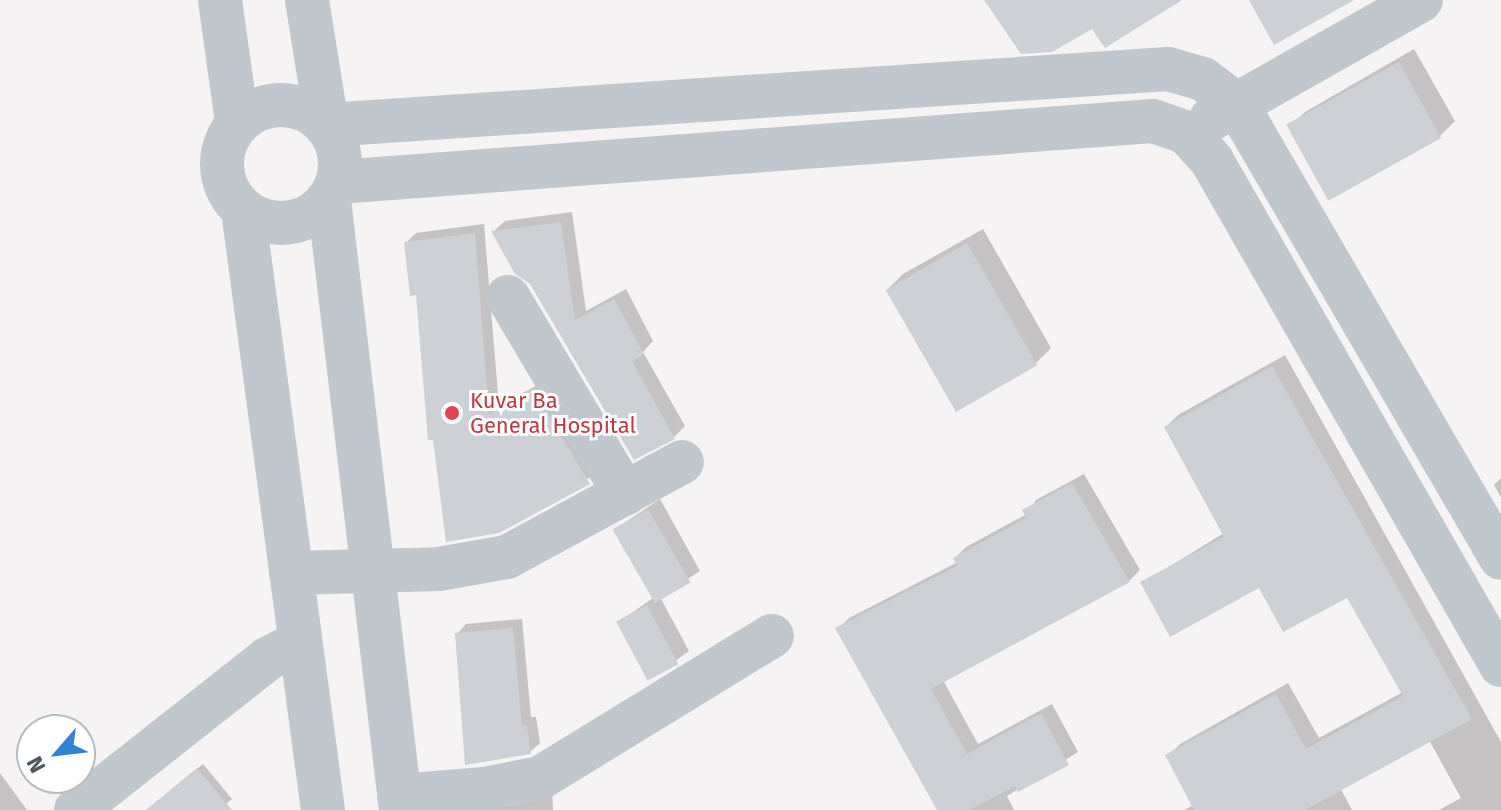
<!DOCTYPE html>
<html>
<head>
<meta charset="utf-8">
<style>
	body { margin:0 }
	#map { position:relative; width:1501px; height:810px; overflow:hidden; background:#f5f3f3; font-family:"Fira Sans",sans-serif }
	div>[style] { position:absolute }
	[style*='--x'] { left:calc(var(--x)*1px); top:calc(var(--y)*1px); width:calc(var(--w)*1px); rotate:calc(var(--a)*1deg) }
	.shadow>* { inset:0; background:#0003 }
	.building>* { inset:0; background:#cdd0d4; transform-origin:0 0 }
	.minor>* { height:44px; margin:-22px; padding:0 22px; transform-origin:22px; border-radius:22px; background:#c0c8cd }
	.minor>.ring { margin:-22px; padding:0; box-sizing:content-box; background:none; border:44px solid #c0c8cd; border-radius:50% }
	.dots>* { width:22px; height:22px; translate:-50% -50%; box-sizing:border-box; border:4px solid #fff; border-radius:50% }
	span { translate:-50% -50%; white-space:nowrap; text-align:center; line-height:1.15; -webkit-text-stroke:6px #fff; paint-order:stroke }
	.health-label { font-size:22px; color:#be3a42 }
	.left { translate:0 -50%; text-align:left }
	.north { position:absolute; left:16px; top:714px; width:80px; height:80px; box-sizing:border-box; background:#fff; border:2px solid #b7bcbf; border-radius:50%; rotate:242deg; font-size:22px; font-weight:700; line-height:32px; text-align:center; color:#4c575e }
	.north::after { content:''; display:block; margin:auto; width:28px; height:36px; background:#3082d2; clip-path:polygon(50% 0,100% 100%,50% 72%,0 100%) }
</style>
</head>
<body>
<div id="map">
	<div class="shadow">
		<div style="clip-path:polygon(1414px 49px,1455px 121px,1440px 136px,1331px 199px,1290px 127px,1305px 112px)"></div>
		<div style="clip-path:polygon(572px 212px,586px 311px,626px 289px,653px 341px,643px 352px,685px 426px,674px 437px,531px 283px,494px 231px,505px 221px)"></div>
		<div style="clip-path:polygon(484px 224px,499px 406px,545px 381px,599px 472px,498px 531px,406px 243px,416px 233px)"></div>
		<div style="clip-path:polygon(983px 229px,1051px 348px,1036px 363px,887px 290px,903px 274px)"></div>
		<div style="clip-path:polygon(1285px 355px,1501px 742px,1501px 810px,1439px 810px,1461px 798px,1428px 738px,1339px 786px,1352px 810px,1184px 810px,1194px 805px,1168px 756px,1180px 744px,1288px 683px,1319px 738px,1403px 692px,1347px 595px,1260px 585px,1143px 583px,1224px 533px,1166px 427px,1178px 415px)"></div>
		<div style="clip-path:polygon(1084px 474px,1140px 570px,1129px 581px,943px 680px,978px 744px,1052px 704px,1078px 752px,1007px 796px,1014px 810px,939px 810px,838px 629px,849px 618px,958px 562px,955px 558px,966px 547px,1027px 514px,1036px 500px)"></div>
		<div style="clip-path:polygon(1501px 478px,1501px 497px,1494px 485px)"></div>
		<div style="clip-path:polygon(660px 499px,700px 571px,660px 597px,689px 651px,650px 679px,619px 622px,653px 598px,615px 529px)"></div>
		<div style="clip-path:polygon(522px 619px,531px 717px,536px 717px,540px 743px,530px 752px,457px 634px,466px 624px)"></div>
		<div style="clip-path:polygon(203px 764px,232px 799px,219px 810px,176px 810px,170px 791px)"></div>
		<div style="clip-path:polygon(0 773px,27px 810px,0 810px)"></div>
		<div style="clip-path:polygon(552px 790px,553px 810px,491px 810px)"></div>
	</div>
	<div class="building">
		<div style="clip-path:polygon(984px 0,1182px 0,1105px 48px,1092px 29px,1052px 52px,1021px 54px)"></div>
		<div style="clip-path:polygon(1249px 0,1354px 0,1274px 45px)"></div>
		<div style="left:1399px;top:62px;width:87px;height:129px;rotate:61deg"></div>
		<div style="clip-path:polygon(561px 222px,575px 320px,614px 299px,644px 354px,632px 361px,675px 439px,634px 460px,530px 284px,515px 274px,491px 231px)"></div>
		<div style="clip-path:polygon(475px 233px,489px 414px,534px 390px,590px 484px,499px 533px,446px 542px,433px 440px,428px 440px,416px 295px,410px 296px,404px 242px)"></div>
		<div style="left:967px;top:243px;width:141px;height:94px;rotate:60deg"></div>
		<div style="clip-path:polygon(1272px 366px,1472px 719px,1305px 810px,1194px 810px,1165px 755px,1221px 724px,1276px 694px,1306px 749px,1403px 696px,1347px 598px,1283px 632px,1259px 588px,1170px 637px,1140px 582px,1224px 537px,1164px 427px)"></div>
		<div style="clip-path:polygon(1072px 483px,1130px 582px,931px 689px,967px 754px,1041px 713px,1069px 765px,1018px 792px,1015px 786px,970px 810px,937px 810px,835px 628px,957px 566px,953px 558px,1026px 518px,1022px 510px)"></div>
		<div style="left:648px;top:509px;width:85px;height:41px;rotate:60deg"></div>
		<div style="left:647px;top:605px;width:67px;height:35px;rotate:62deg"></div>
		<div style="clip-path:polygon(513px 628px,522px 726px,527px 725px,531px 754px,465px 765px,455px 633px)"></div>
		<div style="clip-path:polygon(197px 768px,232px 810px,146px 810px)"></div>
	</div>
	<div class="minor">
		<div style="--x:220;--y:0;--w:123;--a:82.1"></div>
		<div style="--x:307;--y:0;--w:127;--a:80.9"></div>
		<div style="--x:327;--y:125;--w:843;--a:-3.81"></div>
		<div style="--x:1168;--y:69;--w:36;--a:16"></div>
		<div style="--x:1203;--y:79;--w:43;--a:37.4"></div>
		<div style="--x:1237;--y:105;--w:524;--a:59.77"></div>
		<div class="ring" style="left:222px;top:105px;width:74px;height:74px"></div>
		<div style="--x:1211;--y:119;--w:241;--a:-29.5"></div>
		<div style="--x:338;--y:182;--w:817;--a:-4.28"></div>
		<div style="--x:1153;--y:121;--w:36;--a:19"></div>
		<div style="--x:1187;--y:133;--w:38;--a:48"></div>
		<div style="--x:1212;--y:161;--w:581;--a:60.17"></div>
		<div style="--x:329;--y:200;--w:614;--a:83.27"></div>
		<div style="--x:243;--y:210;--w:605;--a:82.41"></div>
		<div style="--x:508;--y:297;--w:229;--a:59.3"></div>
		<div style="--x:291;--y:573;--w:148;--a:-1.5"></div>
		<div style="--x:439;--y:569;--w:69;--a:-10"></div>
		<div style="--x:507;--y:557;--w:199;--a:-28.5"></div>
		<div style="--x:399;--y:796;--w:85;--a:-4.7"></div>
		<div style="--x:484;--y:789;--w:57;--a:-11.1"></div>
		<div style="--x:540;--y:778;--w:272;--a:-31.5"></div>
		<div style="--x:76;--y:810;--w:243;--a:-38.3"></div>
		<div style="--x:267;--y:659;--w:37;--a:-27"></div>
	</div>
	<div class="dots">
		<div style="left:452px;top:413px;background:#e0444e"></div>
	</div>
	<div class="health-label">
		<span class="left" style="left:470px;top:413px">Kuvar Ba<br>General Hospital</span>
	</div>
	<div class="north">N</div>
</div>
</body>
</html>
